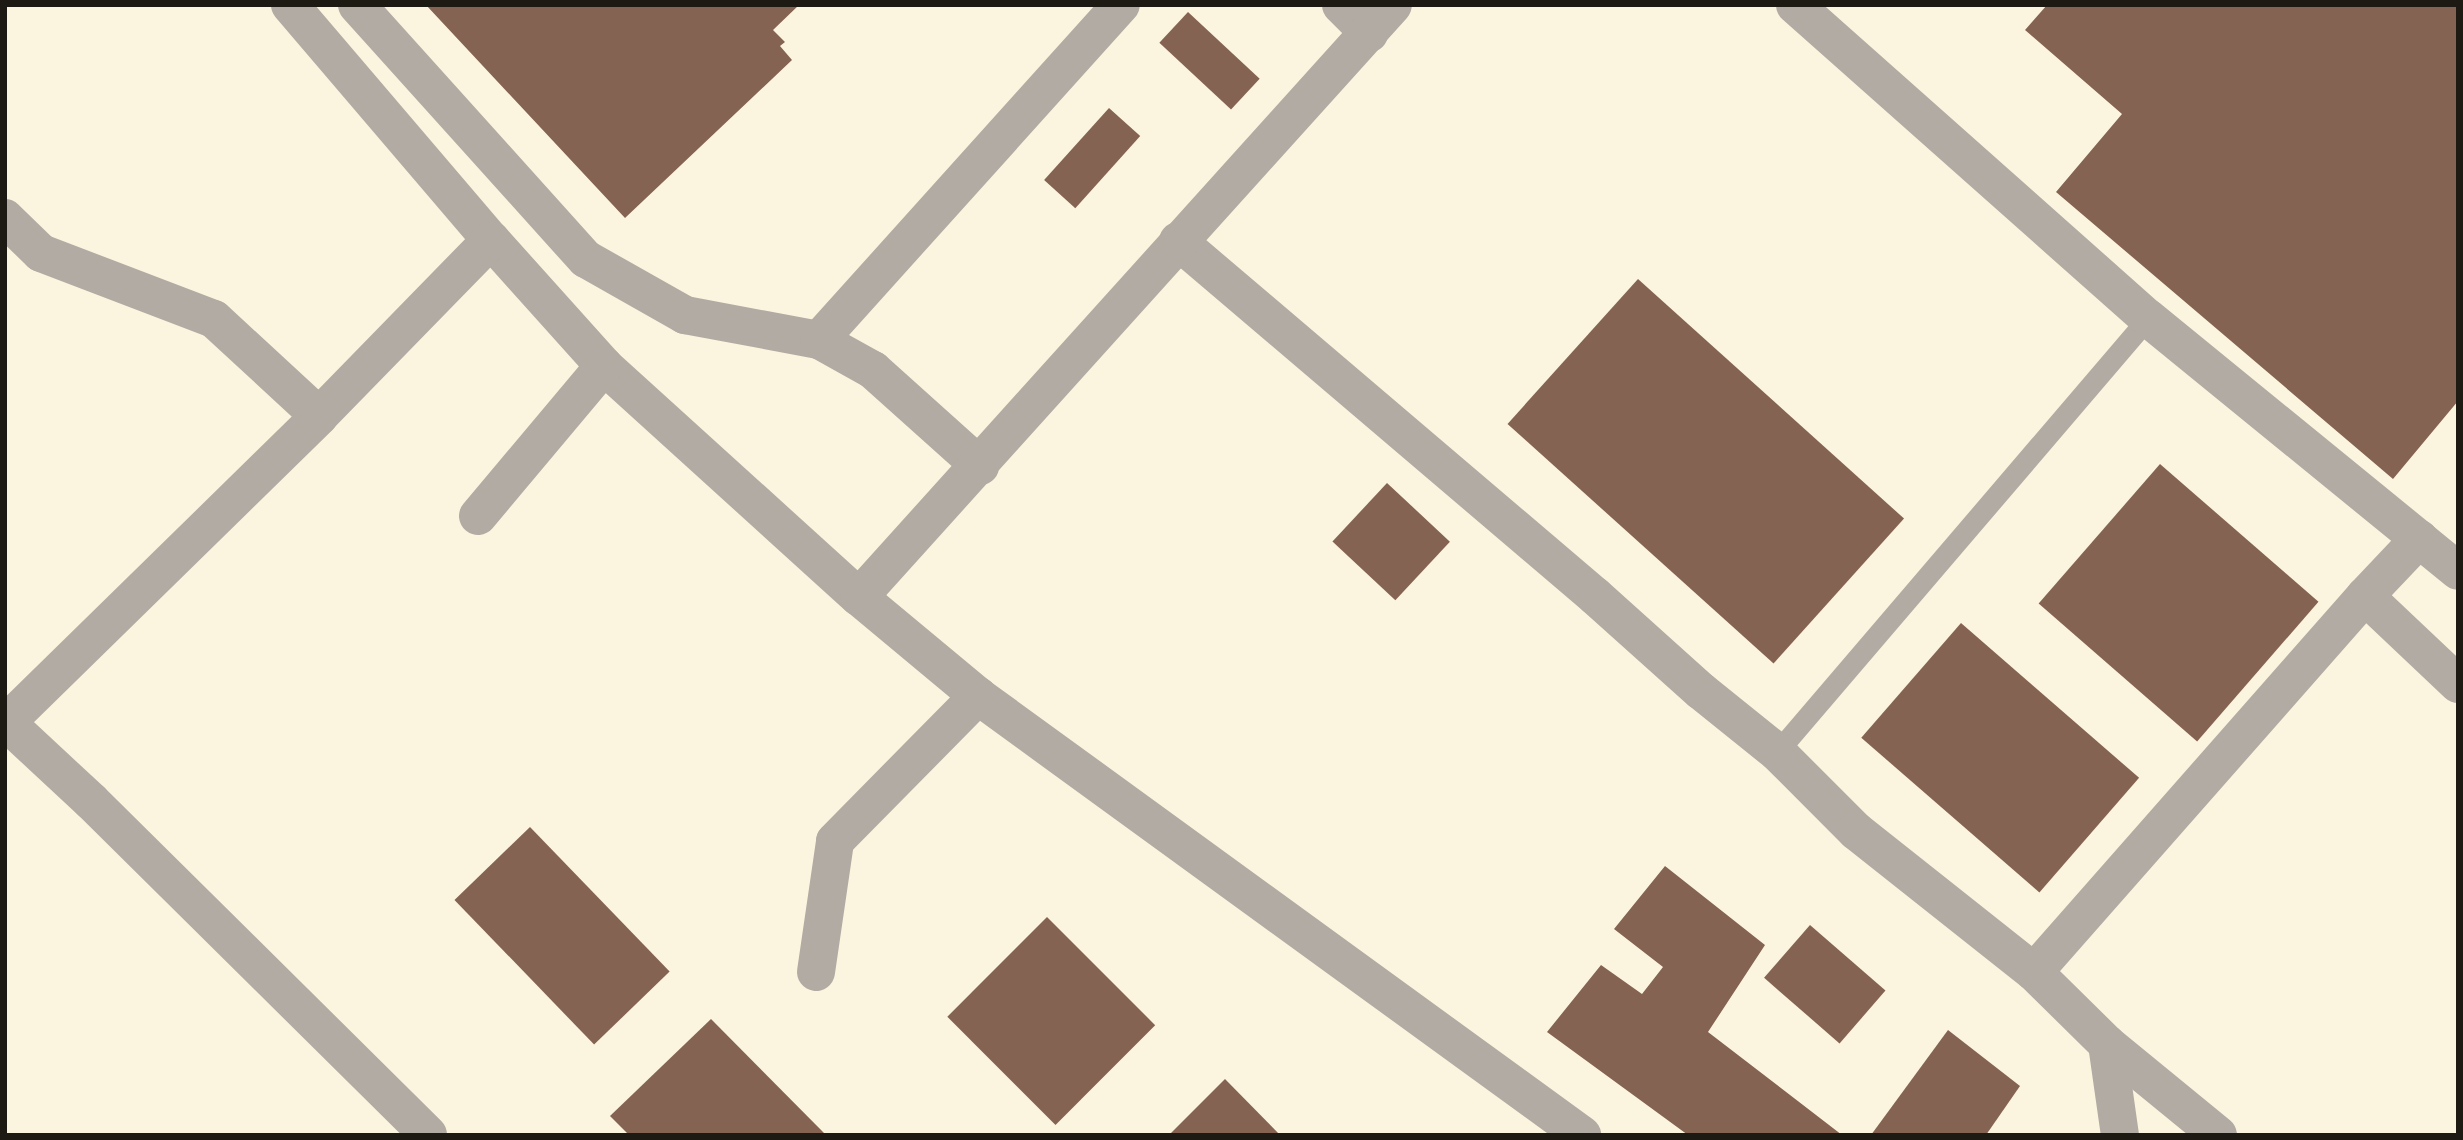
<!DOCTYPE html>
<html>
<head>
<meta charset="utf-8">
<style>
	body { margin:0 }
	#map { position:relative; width:2463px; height:1140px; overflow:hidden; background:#fbf5df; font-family:"IBM Plex Sans",sans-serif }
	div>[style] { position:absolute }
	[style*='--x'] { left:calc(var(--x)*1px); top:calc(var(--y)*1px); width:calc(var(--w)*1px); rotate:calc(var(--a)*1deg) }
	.building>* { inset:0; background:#856352; transform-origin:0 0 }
	.lane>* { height:21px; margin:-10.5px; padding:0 10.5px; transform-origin:10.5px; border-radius:10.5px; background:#b2aba3 }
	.street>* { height:38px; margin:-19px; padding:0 19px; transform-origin:19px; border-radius:19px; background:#b2aba3 }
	span { translate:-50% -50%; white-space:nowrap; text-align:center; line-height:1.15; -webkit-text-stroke:5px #fff; paint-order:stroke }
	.frame { position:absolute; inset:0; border:7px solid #1c1a12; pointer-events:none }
</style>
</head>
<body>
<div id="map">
	<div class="building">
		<div style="clip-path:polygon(426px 5px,799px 5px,773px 30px,785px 42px,780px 46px,792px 60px,625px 218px)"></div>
		<div style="clip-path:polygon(2047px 5px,2458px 5px,2458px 401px,2393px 479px,2056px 192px,2122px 114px,2025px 30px)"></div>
		<div style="left:1188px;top:12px;width:98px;height:42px;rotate:43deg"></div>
		<div style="left:1109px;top:108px;width:42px;height:97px;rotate:42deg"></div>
		<div style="left:1638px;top:279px;width:358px;height:195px;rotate:42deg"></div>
		<div style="left:2160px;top:464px;width:210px;height:185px;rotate:41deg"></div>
		<div style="left:1387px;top:483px;width:86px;height:80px;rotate:43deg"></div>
		<div style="left:1961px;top:623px;width:236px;height:152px;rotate:41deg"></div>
		<div style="left:530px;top:827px;width:201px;height:105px;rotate:46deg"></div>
		<div style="clip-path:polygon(1665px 866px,1765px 945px,1708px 1032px,1842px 1135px,1688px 1135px,1547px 1032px,1601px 965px,1642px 994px,1663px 967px,1614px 929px)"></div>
		<div style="left:1047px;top:917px;width:153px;height:141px;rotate:45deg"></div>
		<div style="left:1810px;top:925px;width:100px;height:70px;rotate:41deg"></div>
		<div style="clip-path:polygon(711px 1019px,826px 1135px,629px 1135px,610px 1116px)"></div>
		<div style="clip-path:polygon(1948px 1030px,2020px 1086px,1986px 1135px,1871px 1135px)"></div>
		<div style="clip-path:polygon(1225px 1079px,1280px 1135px,1169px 1135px)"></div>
	</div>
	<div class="lane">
		<div style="--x:1777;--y:752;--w:571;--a:-49.47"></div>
	</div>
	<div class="street">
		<div style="--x:290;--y:5;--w:309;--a:49.5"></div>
		<div style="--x:491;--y:240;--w:169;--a:48.1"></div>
		<div style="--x:604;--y:366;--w:344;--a:42.2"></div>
		<div style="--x:859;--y:597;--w:155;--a:39.8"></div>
		<div style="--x:978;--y:696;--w:747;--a:36.01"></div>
		<div style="--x:357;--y:5;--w:342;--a:48"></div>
		<div style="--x:586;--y:259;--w:114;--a:29.5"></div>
		<div style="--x:685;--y:315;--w:136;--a:10.6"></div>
		<div style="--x:819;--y:340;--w:62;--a:29.1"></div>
		<div style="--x:873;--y:370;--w:144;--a:41.9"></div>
		<div style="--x:1341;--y:5;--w:40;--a:45"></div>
		<div style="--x:1795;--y:5;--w:472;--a:41.6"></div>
		<div style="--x:2148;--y:318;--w:400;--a:39.2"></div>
		<div style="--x:5;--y:218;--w:50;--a:44.2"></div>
		<div style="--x:41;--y:253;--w:185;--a:20.9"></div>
		<div style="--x:214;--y:319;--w:143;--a:42.7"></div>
		<div style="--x:1178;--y:241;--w:548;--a:40.41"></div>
		<div style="--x:1595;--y:596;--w:142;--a:41.9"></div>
		<div style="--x:1701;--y:691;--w:97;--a:38.8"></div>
		<div style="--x:1777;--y:752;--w:112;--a:45"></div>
		<div style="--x:1856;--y:831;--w:227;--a:38.4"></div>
		<div style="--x:819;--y:340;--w:451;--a:-48"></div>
		<div style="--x:478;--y:516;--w:196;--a:-50"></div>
		<div style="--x:2365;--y:596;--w:128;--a:43.4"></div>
		<div style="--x:859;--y:597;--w:797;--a:-47.95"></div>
		<div style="--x:7;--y:723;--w:115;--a:42.9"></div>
		<div style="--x:91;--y:801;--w:474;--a:44.7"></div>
		<div style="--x:5;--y:724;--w:440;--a:-44.4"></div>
		<div style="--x:319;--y:416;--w:246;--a:-45.7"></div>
		<div style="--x:816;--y:972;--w:132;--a:-81.7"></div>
		<div style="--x:835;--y:841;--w:204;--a:-45.4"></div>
		<div style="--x:2107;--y:1044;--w:92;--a:81.9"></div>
		<div style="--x:2218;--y:1135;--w:144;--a:-140.7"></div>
		<div style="--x:2107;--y:1044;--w:103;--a:-135.4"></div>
		<div style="--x:2034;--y:972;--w:501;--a:-48.64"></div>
		<div style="--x:2365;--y:596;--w:79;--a:-46.5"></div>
	</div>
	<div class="frame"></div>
</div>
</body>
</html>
